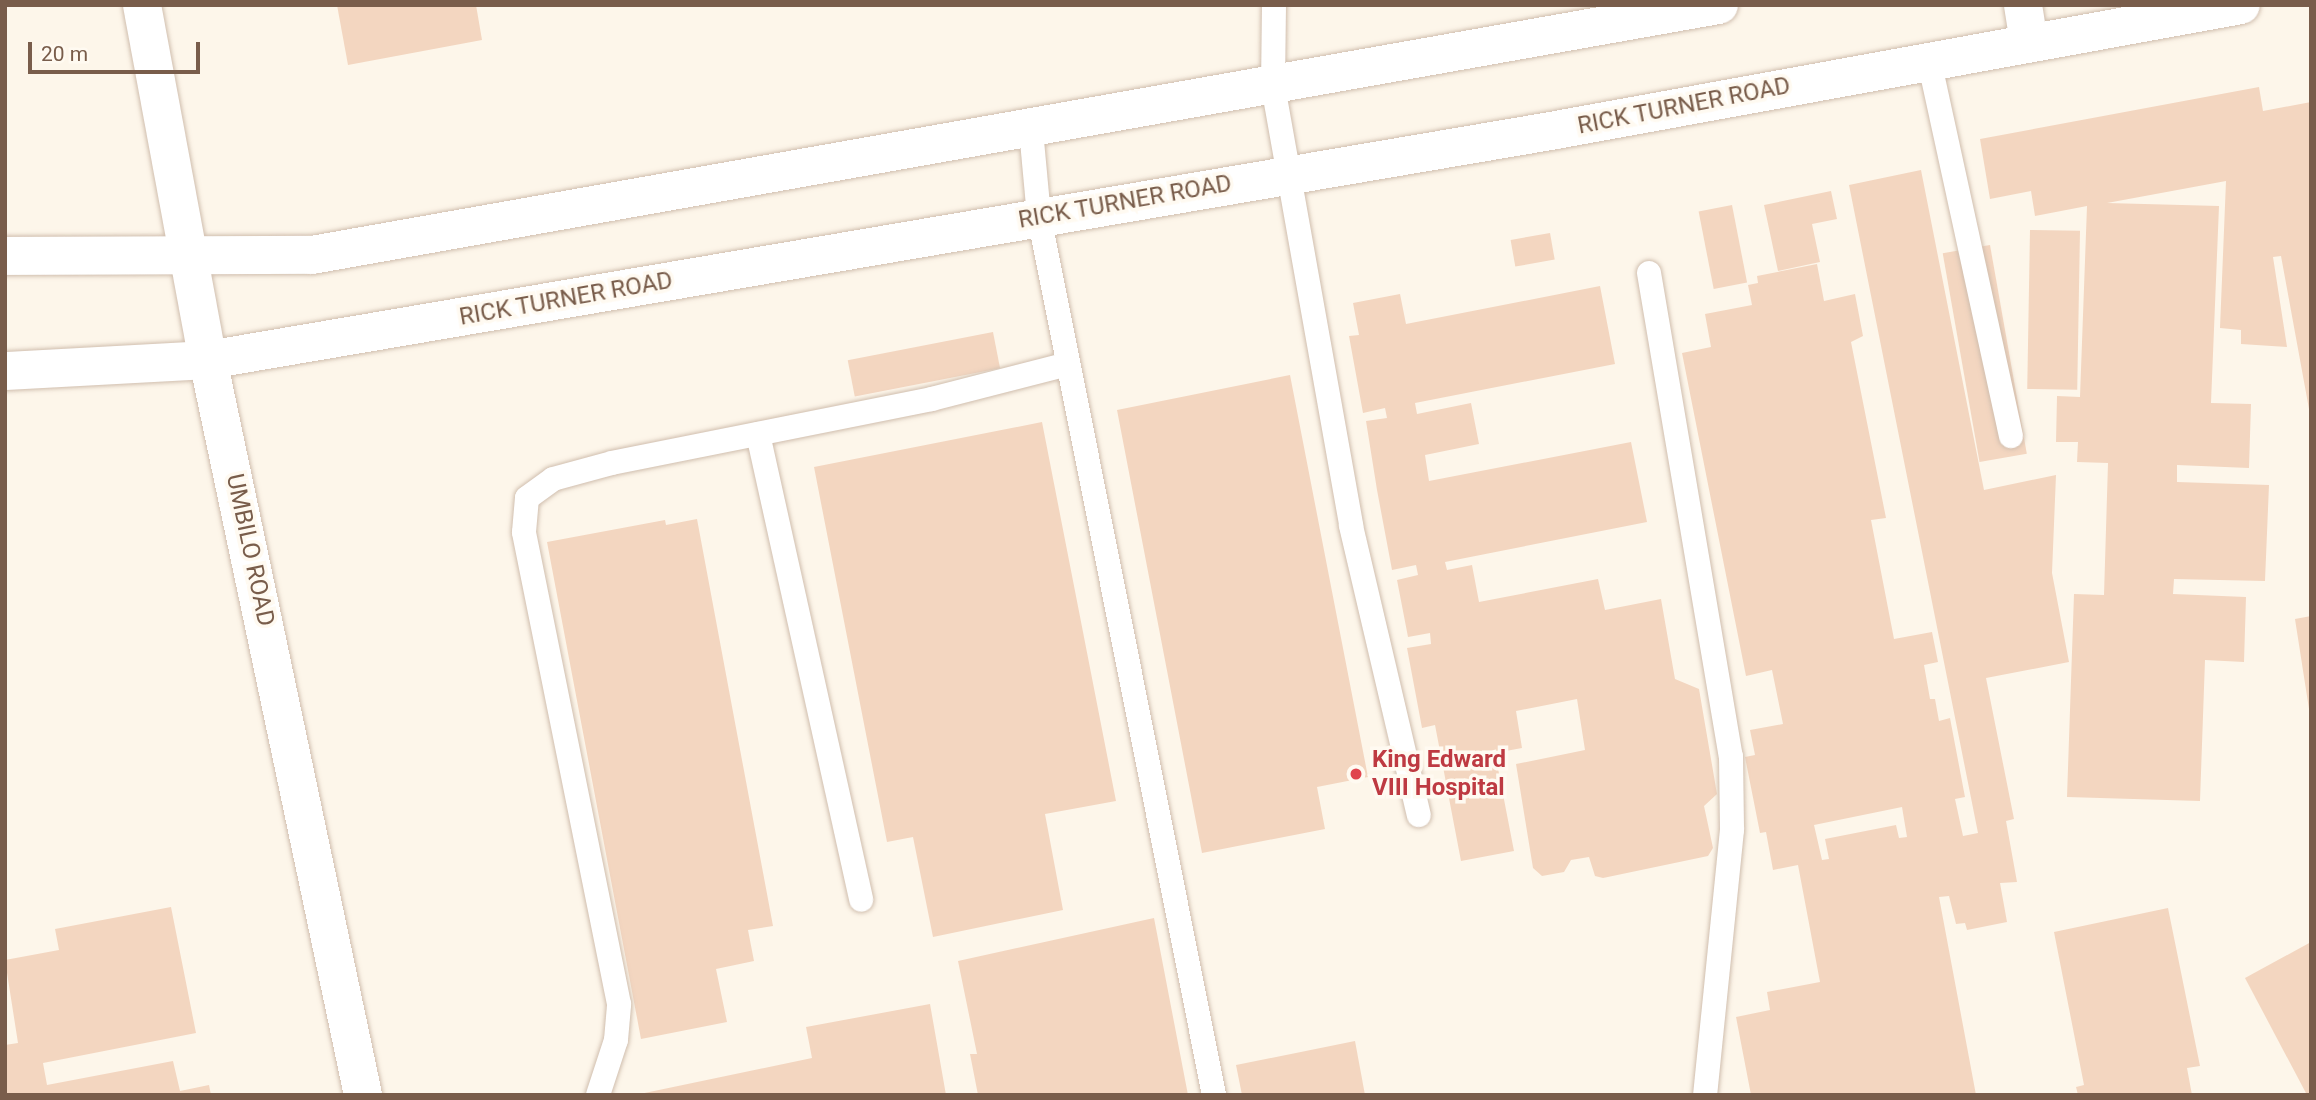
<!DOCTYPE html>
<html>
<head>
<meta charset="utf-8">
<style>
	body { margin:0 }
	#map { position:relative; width:2316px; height:1100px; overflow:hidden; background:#fdf6ea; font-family:Roboto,sans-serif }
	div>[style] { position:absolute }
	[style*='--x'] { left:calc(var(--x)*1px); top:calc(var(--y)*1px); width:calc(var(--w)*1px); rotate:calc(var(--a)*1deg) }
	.building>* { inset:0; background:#f3d6c0; transform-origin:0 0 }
	.roads { filter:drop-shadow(0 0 2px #d0beae) drop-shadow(0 0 2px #d0beae) }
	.service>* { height:24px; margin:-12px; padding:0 12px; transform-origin:12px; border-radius:12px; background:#fff }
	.minor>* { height:38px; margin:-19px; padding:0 19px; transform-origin:19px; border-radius:19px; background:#fff }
	.secondary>* { height:38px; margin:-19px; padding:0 19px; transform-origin:19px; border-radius:19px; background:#fff }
	.dots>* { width:19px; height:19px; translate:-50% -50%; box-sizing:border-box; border:4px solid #fffaf1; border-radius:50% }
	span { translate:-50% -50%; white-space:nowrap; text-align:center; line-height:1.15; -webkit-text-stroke:7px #fffaf1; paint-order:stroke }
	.street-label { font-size:24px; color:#795d4b }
	.health-label { font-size:24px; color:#be3a42; font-weight:700 }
	.left { translate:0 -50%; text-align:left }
	.frame { position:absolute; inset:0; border:7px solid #795d4b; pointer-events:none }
	.scale { position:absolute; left:28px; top:42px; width:172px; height:32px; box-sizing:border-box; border:4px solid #795d4b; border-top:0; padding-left:9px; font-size:21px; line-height:24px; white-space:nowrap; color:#795d4b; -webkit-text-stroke:5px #fffaf1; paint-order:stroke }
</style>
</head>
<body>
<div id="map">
	<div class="building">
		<div style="clip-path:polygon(337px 5px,476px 5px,482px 40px,348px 65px)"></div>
		<div style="clip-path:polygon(2259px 87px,2263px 111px,2311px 102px,2311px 420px,2281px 256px,2273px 257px,2287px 347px,2241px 344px,2241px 330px,2220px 328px,2226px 181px,2107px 203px,2219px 206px,2211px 403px,2251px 404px,2249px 468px,2177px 465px,2177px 482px,2269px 485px,2265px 581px,2174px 579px,2173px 594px,2246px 597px,2244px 662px,2205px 660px,2200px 801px,2067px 797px,2074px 594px,2104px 595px,2108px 463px,2077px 462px,2078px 442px,2056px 442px,2057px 396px,2080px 397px,2087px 206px,2035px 216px,2031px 191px,1990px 199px,1980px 139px)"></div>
		<div style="clip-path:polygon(evenodd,1921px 170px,1984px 490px,2056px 475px,2052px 573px,2069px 662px,1986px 678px,2014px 819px,2006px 821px,2017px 882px,2000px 883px,2007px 922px,1967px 930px,1965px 923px,1956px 924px,1949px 896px,1939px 897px,1976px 1095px,1751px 1095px,1736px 1017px,1770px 1010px,1767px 992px,1820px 982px,1798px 865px,1773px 870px,1766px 832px,1760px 833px,1745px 757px,1755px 755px,1750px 730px,1783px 724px,1772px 670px,1746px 676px,1682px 353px,1711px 347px,1705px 314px,1752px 305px,1748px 285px,1758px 283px,1757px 276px,1817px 264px,1824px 301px,1855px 294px,1863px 336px,1851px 342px,1886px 518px,1871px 520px,1894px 639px,1932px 632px,1938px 662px,1924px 665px,1930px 699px,1935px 699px,1939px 721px,1950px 718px,1965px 797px,1955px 799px,1963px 836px,1978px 833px,1849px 185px,1921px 170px,1902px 807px,1907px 837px,1899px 838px,1896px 825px,1825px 839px,1829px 859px,1822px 860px,1814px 825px,1902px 807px)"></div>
		<div style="clip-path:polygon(1831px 191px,1837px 219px,1812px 224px,1820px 262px,1778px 271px,1764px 205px)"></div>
		<div style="left:1732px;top:205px;width:79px;height:34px;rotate:79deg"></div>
		<div style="left:2030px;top:230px;width:50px;height:159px;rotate:1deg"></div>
		<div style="left:1550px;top:233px;width:27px;height:40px;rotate:80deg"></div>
		<div style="left:1990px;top:245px;width:212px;height:48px;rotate:80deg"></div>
		<div style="clip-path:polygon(1600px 286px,1615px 364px,1415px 403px,1417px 414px,1471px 403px,1479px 444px,1425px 455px,1429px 481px,1631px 442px,1647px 522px,1445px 562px,1447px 570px,1472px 565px,1479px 602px,1598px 579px,1605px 610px,1661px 599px,1675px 679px,1699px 689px,1717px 794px,1704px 806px,1713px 848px,1708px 856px,1603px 878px,1595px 876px,1589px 857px,1571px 860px,1564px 872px,1542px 876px,1533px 868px,1516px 764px,1585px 750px,1577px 699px,1516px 711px,1522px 748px,1495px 753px,1514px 851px,1461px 861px,1435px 725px,1422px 728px,1407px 648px,1431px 644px,1430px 633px,1408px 637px,1397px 580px,1418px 575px,1416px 565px,1392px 570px,1377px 490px,1366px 421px,1387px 418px,1385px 408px,1363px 413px,1349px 336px,1359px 335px,1353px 303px,1400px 294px,1406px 324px)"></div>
		<div style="left:993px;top:332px;width:37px;height:148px;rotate:79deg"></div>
		<div style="clip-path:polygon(1290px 375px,1368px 777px,1317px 787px,1325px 829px,1202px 853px,1117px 410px)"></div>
		<div style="clip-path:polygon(1042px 422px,1116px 801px,1045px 814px,1063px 910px,933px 937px,913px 837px,887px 842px,814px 467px)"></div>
		<div style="clip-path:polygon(697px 519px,773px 926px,748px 930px,754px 961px,716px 969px,727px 1022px,641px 1039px,547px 542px,665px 520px,666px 525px)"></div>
		<div style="clip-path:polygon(2311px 616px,2311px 709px,2309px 709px,2295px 619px)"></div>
		<div style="clip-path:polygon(171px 907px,196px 1033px,43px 1063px,47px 1085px,173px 1061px,180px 1091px,209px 1085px,211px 1095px,5px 1095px,5px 1045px,18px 1043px,5px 960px,59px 950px,55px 929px)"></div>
		<div style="clip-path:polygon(2168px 908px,2200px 1066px,2187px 1068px,2192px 1095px,2078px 1095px,2076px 1087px,2084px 1085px,2054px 932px)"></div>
		<div style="clip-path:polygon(1154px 918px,1188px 1095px,978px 1095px,970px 1054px,977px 1054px,958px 961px)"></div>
		<div style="clip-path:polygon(2311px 942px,2311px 1095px,2307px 1095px,2245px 978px)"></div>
		<div style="clip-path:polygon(930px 1004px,946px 1095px,635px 1095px,812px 1058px,806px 1027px)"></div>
		<div style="clip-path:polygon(1355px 1041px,1365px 1095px,1242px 1095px,1236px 1065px)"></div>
	</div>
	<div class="roads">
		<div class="service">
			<div style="--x:1274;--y:5;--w:81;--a:90.7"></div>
			<div style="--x:1273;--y:86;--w:447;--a:79.9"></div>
			<div style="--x:1351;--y:526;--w:297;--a:76.8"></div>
			<div style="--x:1929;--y:60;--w:385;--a:77.7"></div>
			<div style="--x:1031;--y:130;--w:86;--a:84.7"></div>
			<div style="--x:1039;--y:216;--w:896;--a:78.74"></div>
			<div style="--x:1649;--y:273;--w:490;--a:80.4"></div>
			<div style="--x:1731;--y:756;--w:74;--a:89.2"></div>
			<div style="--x:1732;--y:830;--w:266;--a:95.8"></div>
			<div style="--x:758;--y:434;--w:477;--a:77.5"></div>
			<div style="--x:598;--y:1095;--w:58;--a:-71.9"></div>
			<div style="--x:616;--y:1040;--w:36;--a:-85"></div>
			<div style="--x:619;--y:1004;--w:481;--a:-101.4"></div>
			<div style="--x:524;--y:532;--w:34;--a:-85"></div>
			<div style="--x:527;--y:498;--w:32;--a:-36"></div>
			<div style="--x:553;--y:479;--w:61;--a:-15.2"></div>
			<div style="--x:612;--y:463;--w:326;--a:-11.3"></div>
			<div style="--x:932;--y:399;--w:140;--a:-14.4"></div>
		</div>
		<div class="minor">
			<div style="--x:2023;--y:5;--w:36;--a:81"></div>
		</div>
		<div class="secondary">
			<div style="--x:142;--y:5;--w:361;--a:79.5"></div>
			<div style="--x:208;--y:360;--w:751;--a:78.09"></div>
			<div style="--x:5;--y:256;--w:307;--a:-0.2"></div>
			<div style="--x:312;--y:255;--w:1429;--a:-10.08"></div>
			<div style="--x:5;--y:371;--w:203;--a:-3.1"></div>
			<div style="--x:208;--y:360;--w:1367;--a:-9.68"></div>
			<div style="--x:1556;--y:130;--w:696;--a:-10.34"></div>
		</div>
	</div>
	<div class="dots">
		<div style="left:1356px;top:774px;background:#e0444e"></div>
	</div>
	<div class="street-label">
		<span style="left:1684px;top:106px;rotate:-11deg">RICK TURNER ROAD</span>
		<span style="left:1125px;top:202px;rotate:-10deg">RICK TURNER ROAD</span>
		<span style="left:566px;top:299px;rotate:-10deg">RICK TURNER ROAD</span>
		<span style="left:250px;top:550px;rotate:78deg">UMBILO ROAD</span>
	</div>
	<div class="health-label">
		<span class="left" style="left:1372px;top:774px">King Edward<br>VIII Hospital</span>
	</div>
	<div class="frame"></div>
	<div class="scale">20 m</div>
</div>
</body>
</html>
